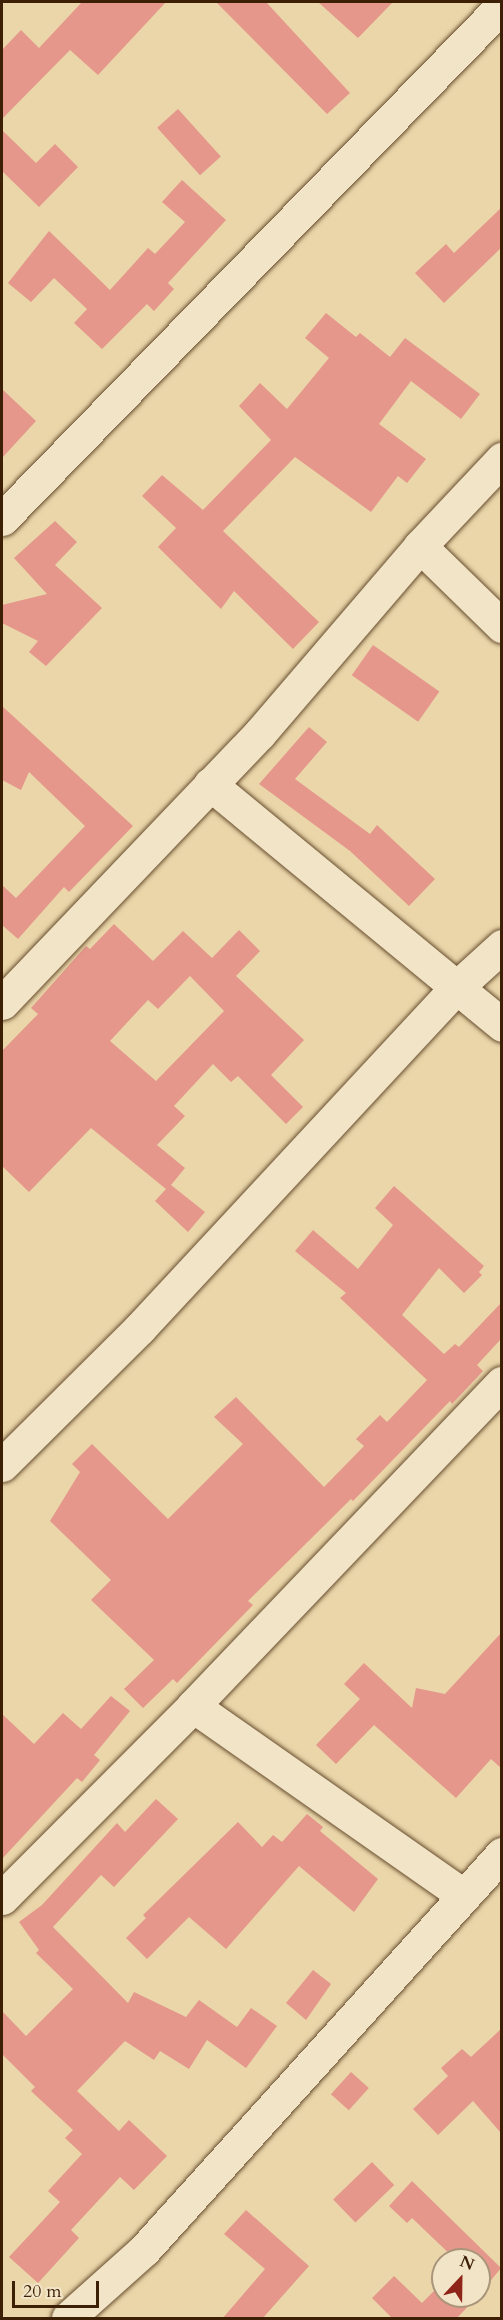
<!DOCTYPE html>
<html>
<head>
<meta charset="utf-8">
<style>
	body { margin:0 }
	#map { position:relative; width:503px; height:2320px; overflow:hidden; background:#ead6a9; font-family:Cardo,serif }
	div>[style] { position:absolute }
	[style*='--x'] { left:calc(var(--x)*1px); top:calc(var(--y)*1px); width:calc(var(--w)*1px); rotate:calc(var(--a)*1deg) }
	.building>* { inset:0; background:#e5978b; transform-origin:0 0 }
	.roads { filter:drop-shadow(0 0 2px #684d2f) drop-shadow(0 0 2px #684d2f) }
	.minor>* { height:33px; margin:-16.5px; padding:0 16.5px; transform-origin:16.5px; border-radius:16.5px; background:#f1e4c7 }
	span { translate:-50% -50%; white-space:nowrap; text-align:center; line-height:1.15; -webkit-text-stroke:4.5px #f1e4c7; paint-order:stroke }
	.frame { position:absolute; inset:0; border:3px solid #3d1f06; pointer-events:none }
	.north { position:absolute; left:431px; top:2248px; width:60px; height:60px; box-sizing:border-box; background:#f1e4c7; border:2px solid #a9957a; border-radius:50%; rotate:22deg; font-size:16px; font-weight:700; line-height:24px; text-align:center; color:#3d1f06 }
	.north::after { content:''; display:block; margin:auto; width:21px; height:27px; background:#8f2418; clip-path:polygon(50% 0,100% 100%,50% 72%,0 100%) }
	.scale { position:absolute; left:12px; top:2281px; width:87px; height:27px; box-sizing:border-box; border:3px solid #3d1f06; border-top:0; padding-left:8px; font-size:18px; line-height:21px; white-space:nowrap; color:#3d1f06; -webkit-text-stroke:4px #f1e4c7; paint-order:stroke }
</style>
</head>
<body>
<div id="map">
	<div class="building">
		<div style="clip-path:polygon(82px 2px,166px 2px,98px 75px,70px 50px,2px 119px,2px 50px,21px 30px,39px 48px)"></div>
		<div style="clip-path:polygon(216px 2px,266px 2px,350px 93px,327px 114px)"></div>
		<div style="clip-path:polygon(318px 2px,393px 2px,358px 38px)"></div>
		<div style="left:178px;top:109px;width:64px;height:28px;rotate:48deg"></div>
		<div style="clip-path:polygon(2px 130px,36px 163px,55px 144px,78px 167px,39px 207px,2px 171px)"></div>
		<div style="clip-path:polygon(182px 180px,226px 220px,168px 283px,174px 289px,154px 311px,147px 304px,102px 349px,74px 323px,87px 309px,54px 278px,31px 302px,8px 283px,49px 231px,110px 290px,148px 248px,155px 254px,185px 222px,162px 202px)"></div>
		<div style="clip-path:polygon(501px 208px,501px 248px,444px 303px,415px 273px,446px 244px,454px 253px)"></div>
		<div style="clip-path:polygon(326px 313px,356px 337px,360px 333px,390px 357px,405px 338px,480px 394px,461px 419px,411px 381px,379px 424px,426px 459px,407px 483px,398px 476px,371px 512px,295px 457px,223px 531px,319px 622px,293px 649px,234px 591px,221px 609px,158px 547px,176px 528px,142px 496px,162px 475px,203px 510px,271px 440px,239px 406px,260px 383px,287px 409px,329px 358px,305px 338px)"></div>
		<div style="clip-path:polygon(2px 389px,36px 421px,2px 458px)"></div>
		<div style="clip-path:polygon(55px 521px,77px 542px,55px 565px,102px 608px,46px 666px,29px 652px,38px 641px,2px 623px,2px 605px,47px 594px,14px 558px)"></div>
		<div style="left:373px;top:645px;width:81px;height:37px;rotate:35deg"></div>
		<div style="clip-path:polygon(2px 706px,133px 826px,69px 892px,64px 887px,18px 939px,2px 925px,2px 885px,16px 898px,85px 826px,29px 772px,21px 790px,2px 780px)"></div>
		<div style="clip-path:polygon(309px 727px,327px 742px,295px 779px,370px 834px,377px 825px,435px 879px,409px 906px,350px 851px,259px 784px)"></div>
		<div style="clip-path:polygon(evenodd,114px 924px,153px 961px,183px 931px,212px 958px,239px 930px,260px 951px,236px 976px,304px 1040px,271px 1075px,303px 1107px,286px 1124px,238px 1076px,231px 1082px,213px 1064px,174px 1106px,185px 1116px,157px 1145px,185px 1168px,171px 1185px,205px 1212px,188px 1232px,155px 1201px,166px 1189px,91px 1128px,29px 1192px,2px 1166px,2px 1051px,38px 1014px,31px 1008px,86px 946px,90px 949px,114px 924px,190px 976px,224px 1011px,156px 1081px,110px 1041px,148px 1000px,158px 1009px,190px 976px)"></div>
		<div style="clip-path:polygon(394px 1186px,484px 1266px,479px 1272px,482px 1275px,464px 1293px,439px 1268px,402px 1315px,444px 1354px,455px 1344px,459px 1347px,501px 1303px,501px 1339px,477px 1365px,483px 1371px,452px 1404px,450px 1401px,353px 1501px,351px 1499px,248px 1601px,253px 1605px,177px 1683px,173px 1679px,143px 1708px,124px 1689px,154px 1660px,91px 1600px,111px 1580px,50px 1521px,80px 1472px,72px 1464px,92px 1444px,168px 1519px,243px 1444px,214px 1417px,236px 1397px,324px 1487px,364px 1446px,356px 1439px,380px 1415px,387px 1422px,427px 1380px,340px 1298px,346px 1293px,295px 1251px,313px 1230px,358px 1269px,393px 1225px,375px 1208px)"></div>
		<div style="clip-path:polygon(501px 1633px,501px 1768px,491px 1759px,456px 1798px,374px 1725px,336px 1764px,316px 1745px,360px 1699px,344px 1684px,364px 1663px,412px 1708px,416px 1688px,445px 1694px)"></div>
		<div style="clip-path:polygon(111px 1696px,130px 1711px,94px 1755px,100px 1760px,82px 1782px,77px 1778px,2px 1859px,2px 1714px,34px 1744px,63px 1713px,81px 1729px)"></div>
		<div style="clip-path:polygon(156px 1799px,178px 1819px,114px 1887px,101px 1875px,53px 1927px,128px 2003px,134px 1992px,186px 2017px,199px 2000px,237px 2027px,251px 2008px,277px 2026px,246px 2068px,207px 2040px,189px 2069px,160px 2051px,154px 2060px,125px 2041px,77px 2091px,119px 2131px,129px 2120px,167px 2156px,134px 2190px,120px 2177px,71px 2230px,79px 2238px,38px 2283px,9px 2257px,60px 2202px,48px 2191px,82px 2154px,65px 2138px,73px 2130px,31px 2091px,35px 2087px,2px 2054px,2px 2011px,26px 2036px,73px 1989px,36px 1953px,39px 1950px,19px 1922px,42px 1905px,117px 1823px,125px 1832px)"></div>
		<div style="clip-path:polygon(307px 1814px,323px 1827px,320px 1831px,378px 1879px,354px 1912px,299px 1866px,226px 1949px,189px 1917px,147px 1959px,126px 1938px,146px 1918px,143px 1915px,238px 1822px,262px 1847px,273px 1835px,282px 1842px)"></div>
		<div style="clip-path:polygon(313px 1970px,331px 1984px,306px 2020px,286px 2003px)"></div>
		<div style="clip-path:polygon(501px 2029px,501px 2133px,473px 2101px,438px 2135px,413px 2109px,448px 2076px,441px 2068px,462px 2049px,471px 2057px)"></div>
		<div style="left:351px;top:2072px;width:24px;height:30px;rotate:42deg"></div>
		<div style="left:372px;top:2162px;width:32px;height:54px;rotate:46deg"></div>
		<div style="clip-path:polygon(412px 2181px,501px 2268px,479px 2295px,479px 2260px,456px 2260px,412px 2218px,407px 2223px,389px 2206px)"></div>
		<div style="clip-path:polygon(246px 2210px,309px 2266px,262px 2319px,222px 2319px,265px 2269px,224px 2234px)"></div>
		<div style="clip-path:polygon(394px 2276px,422px 2303px,443px 2282px,443px 2296px,478px 2296px,456px 2319px,393px 2319px,372px 2298px)"></div>
	</div>
	<div class="roads">
		<div class="minor">
			<div style="--x:2;--y:519;--w:716;--a:-45.74"></div>
			<div style="--x:420;--y:546;--w:115;--a:44.3"></div>
			<div style="--x:210;--y:784;--w:379;--a:39.5"></div>
			<div style="--x:2;--y:1003;--w:373;--a:-46.3"></div>
			<div style="--x:260;--y:733;--w:246;--a:-49.4"></div>
			<div style="--x:420;--y:546;--w:120;--a:-46.7"></div>
			<div style="--x:2;--y:1465;--w:194;--a:-44.8"></div>
			<div style="--x:140;--y:1328;--w:466;--a:-47.1"></div>
			<div style="--x:457;--y:987;--w:61;--a:-42.3"></div>
			<div style="--x:193;--y:1706;--w:330;--a:35"></div>
			<div style="--x:2;--y:1898;--w:271;--a:-45.1"></div>
			<div style="--x:193;--y:1706;--w:447;--a:-46.3"></div>
			<div style="--x:68;--y:2318;--w:102;--a:-41.8"></div>
			<div style="--x:144;--y:2250;--w:534;--a:-47.89"></div>
		</div>
	</div>
	<div class="frame"></div>
	<div class="north">N</div>
	<div class="scale">20 m</div>
</div>
</body>
</html>
